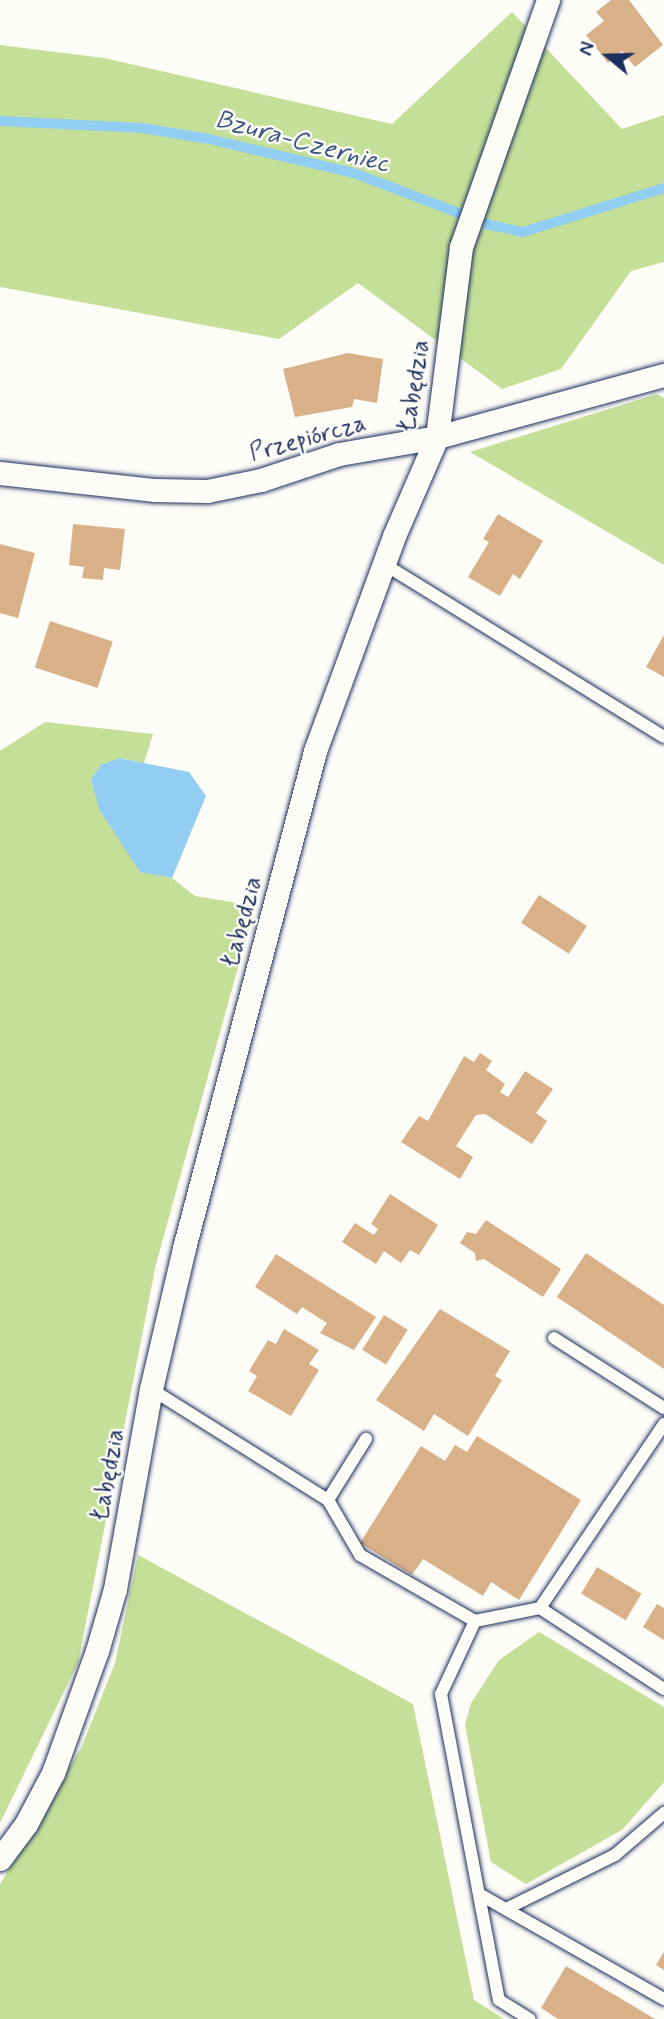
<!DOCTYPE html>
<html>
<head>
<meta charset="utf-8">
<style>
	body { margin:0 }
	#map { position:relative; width:664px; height:2019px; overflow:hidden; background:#fdfcf7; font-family:Mynerve,sans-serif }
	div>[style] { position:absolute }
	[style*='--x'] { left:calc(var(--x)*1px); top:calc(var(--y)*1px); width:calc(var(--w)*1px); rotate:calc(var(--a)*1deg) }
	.green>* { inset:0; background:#c4e098 }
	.water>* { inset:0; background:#92cdf2 }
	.stream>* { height:10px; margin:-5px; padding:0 5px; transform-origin:5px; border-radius:5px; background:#92cdf2 }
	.building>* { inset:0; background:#d8b189; transform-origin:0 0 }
	.roads { filter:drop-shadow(0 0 2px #1b2f5e) drop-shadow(0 0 2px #1b2f5e) }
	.lane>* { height:12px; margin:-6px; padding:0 6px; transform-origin:6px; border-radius:6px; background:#fdfcf7 }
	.street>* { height:23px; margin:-11.5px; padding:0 11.5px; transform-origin:11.5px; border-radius:11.5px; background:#fdfcf7 }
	span { translate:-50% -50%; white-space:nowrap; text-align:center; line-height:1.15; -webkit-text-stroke:5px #fdfcf7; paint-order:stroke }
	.street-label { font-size:24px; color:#1b2f5e }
	.water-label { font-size:26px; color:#395683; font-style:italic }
	.north { position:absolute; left:573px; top:21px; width:70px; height:70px; -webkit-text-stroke:5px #fdfcf7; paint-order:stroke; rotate:289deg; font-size:19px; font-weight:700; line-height:28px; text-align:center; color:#1b2f5e }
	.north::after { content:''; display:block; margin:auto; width:24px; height:32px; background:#1b2f5e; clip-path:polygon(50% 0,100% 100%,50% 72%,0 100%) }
</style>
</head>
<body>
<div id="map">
	<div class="green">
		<div style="clip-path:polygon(512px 12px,622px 129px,664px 115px,664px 262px,631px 271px,561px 369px,502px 389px,358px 283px,279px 339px,0 287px,0 45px,104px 58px,392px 124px)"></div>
		<div style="clip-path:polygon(657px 394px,664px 398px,664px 565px,470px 452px)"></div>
		<div style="clip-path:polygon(45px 722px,153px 734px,144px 763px,120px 758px,101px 765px,91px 779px,140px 872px,172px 878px,195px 896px,255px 906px,156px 1264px,78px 1663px,0 1823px,0 751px)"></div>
		<div style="clip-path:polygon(138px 1555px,413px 1704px,474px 2000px,504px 2019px,0 2019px,0 1884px,82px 1746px,115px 1663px)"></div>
		<div style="clip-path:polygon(539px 1632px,664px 1707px,664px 1782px,622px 1830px,526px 1884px,491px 1862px,465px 1725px,471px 1703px,499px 1660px)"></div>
	</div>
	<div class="water">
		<div style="clip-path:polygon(119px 758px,189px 772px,206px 796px,172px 878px,140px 872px,99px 809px,91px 779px,101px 765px)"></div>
	</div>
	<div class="stream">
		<div style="--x:0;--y:121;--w:142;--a:2.8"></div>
		<div style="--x:142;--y:128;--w:68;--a:9.3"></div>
		<div style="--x:209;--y:139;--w:149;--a:13.2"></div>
		<div style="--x:354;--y:173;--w:146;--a:20.9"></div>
		<div style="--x:490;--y:225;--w:34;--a:12"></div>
		<div style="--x:523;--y:232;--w:148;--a:-17.3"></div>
	</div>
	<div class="building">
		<div style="clip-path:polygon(611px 0,629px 0,663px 45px,635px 67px,622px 51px,608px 63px,586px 35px,604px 21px,596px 12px)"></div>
		<div style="clip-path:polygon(348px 353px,383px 359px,377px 403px,354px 399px,352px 407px,295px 417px,283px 369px)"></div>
		<div style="clip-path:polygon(498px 514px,543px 541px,520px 579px,513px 574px,500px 596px,468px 577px,489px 542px,483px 539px)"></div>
		<div style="clip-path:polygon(73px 524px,125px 529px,120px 570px,104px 568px,103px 580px,82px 578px,84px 567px,69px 565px)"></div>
		<div style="clip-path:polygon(0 544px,35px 553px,18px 618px,0 613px)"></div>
		<div style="left:50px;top:621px;width:66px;height:49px;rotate:18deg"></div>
		<div style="clip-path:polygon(664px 635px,664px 677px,646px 667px)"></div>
		<div style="left:539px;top:895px;width:57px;height:33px;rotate:33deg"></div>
		<div style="clip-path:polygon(480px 1053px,492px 1061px,486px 1070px,505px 1084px,500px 1092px,508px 1097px,525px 1071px,553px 1089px,536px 1113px,547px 1121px,532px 1144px,485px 1114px,476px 1115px,456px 1146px,473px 1157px,460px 1179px,401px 1142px,419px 1116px,428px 1121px,464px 1056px,474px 1062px)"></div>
		<div style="clip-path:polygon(390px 1194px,438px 1225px,419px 1255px,410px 1250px,401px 1263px,384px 1251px,376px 1264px,342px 1242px,355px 1223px,374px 1235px,378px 1229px,371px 1224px)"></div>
		<div style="clip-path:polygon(486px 1220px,561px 1269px,543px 1297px,484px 1259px,476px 1261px,475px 1253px,460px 1243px,467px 1232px,476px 1234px)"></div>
		<div style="clip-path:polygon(586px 1253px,664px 1305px,664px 1369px,557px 1297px)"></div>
		<div style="clip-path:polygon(276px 1254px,376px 1317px,354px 1350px,320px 1333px,327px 1323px,302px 1307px,297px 1314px,255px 1287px)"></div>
		<div style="clip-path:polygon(440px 1309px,510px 1351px,495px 1376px,502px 1380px,468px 1436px,434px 1414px,424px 1431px,376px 1400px)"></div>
		<div style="left:384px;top:1315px;width:28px;height:41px;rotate:32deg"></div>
		<div style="clip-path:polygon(284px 1329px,319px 1350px,309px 1364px,319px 1370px,291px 1416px,248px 1391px,257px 1376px,249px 1371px,268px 1340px,276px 1344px)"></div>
		<div style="clip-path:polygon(477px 1436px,581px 1500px,519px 1600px,491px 1582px,483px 1596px,423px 1559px,412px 1575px,360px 1543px,421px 1446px,445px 1461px,455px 1445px,467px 1452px)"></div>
		<div style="left:597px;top:1567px;width:52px;height:31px;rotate:31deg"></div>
		<div style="clip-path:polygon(657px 1604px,664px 1608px,664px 1640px,643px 1627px)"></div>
		<div style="clip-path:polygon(664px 1952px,664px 1970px,656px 1965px)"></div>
		<div style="clip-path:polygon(566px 1966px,655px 2019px,558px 2019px,541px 2008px)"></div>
	</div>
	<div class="roads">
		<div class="lane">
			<div style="--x:384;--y:564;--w:329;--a:31.7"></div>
			<div style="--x:554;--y:1338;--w:130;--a:32.5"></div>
			<div style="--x:151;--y:1389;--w:209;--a:32.1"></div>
			<div style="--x:328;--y:1500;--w:72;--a:-58.1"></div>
			<div style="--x:328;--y:1500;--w:64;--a:59.8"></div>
			<div style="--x:360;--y:1555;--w:133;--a:29.9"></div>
			<div style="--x:475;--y:1621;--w:81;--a:115"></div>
			<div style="--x:441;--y:1694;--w:311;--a:79.3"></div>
			<div style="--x:499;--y:2000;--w:36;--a:32"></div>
			<div style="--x:540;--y:1608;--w:222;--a:-56"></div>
			<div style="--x:475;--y:1621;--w:66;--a:-11.3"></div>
			<div style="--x:540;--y:1608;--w:148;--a:33.2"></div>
			<div style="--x:479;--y:1894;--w:213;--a:29.6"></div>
			<div style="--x:506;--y:1909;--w:122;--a:-26.4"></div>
			<div style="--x:615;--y:1855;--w:65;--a:-40.6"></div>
		</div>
		<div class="street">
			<div style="--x:0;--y:473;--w:156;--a:6.3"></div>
			<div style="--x:155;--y:490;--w:52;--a:1.1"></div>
			<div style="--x:207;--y:491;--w:55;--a:-11.5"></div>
			<div style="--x:261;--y:480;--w:82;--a:-18.4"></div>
			<div style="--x:339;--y:454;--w:99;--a:-9.8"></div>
			<div style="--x:437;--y:437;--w:235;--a:-15.3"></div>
			<div style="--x:0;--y:1859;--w:44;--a:-53.4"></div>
			<div style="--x:26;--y:1824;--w:58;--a:-62.1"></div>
			<div style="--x:53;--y:1773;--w:130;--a:-70.2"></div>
			<div style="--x:97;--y:1651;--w:65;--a:-73.8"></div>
			<div style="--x:115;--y:1589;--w:203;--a:-79.8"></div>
			<div style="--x:151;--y:1389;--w:145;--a:-76.8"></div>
			<div style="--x:184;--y:1248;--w:514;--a:-75.23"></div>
			<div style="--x:315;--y:751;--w:229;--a:-69.8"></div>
			<div style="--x:394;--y:536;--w:108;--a:-66.5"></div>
			<div style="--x:437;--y:437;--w:192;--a:-82.8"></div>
			<div style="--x:461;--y:247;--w:262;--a:-70.6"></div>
		</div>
	</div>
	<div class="street-label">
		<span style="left:415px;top:386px;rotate:-81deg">Łabędzia</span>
		<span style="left:308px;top:439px;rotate:-15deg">Przepiórcza</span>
		<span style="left:243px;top:922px;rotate:-75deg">Łabędzia</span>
		<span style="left:109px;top:1475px;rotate:-80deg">Łabędzia</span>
	</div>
	<div class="water-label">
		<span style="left:302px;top:143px;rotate:15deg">Bzura-Czerniec</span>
	</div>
	<div class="north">N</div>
</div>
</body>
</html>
